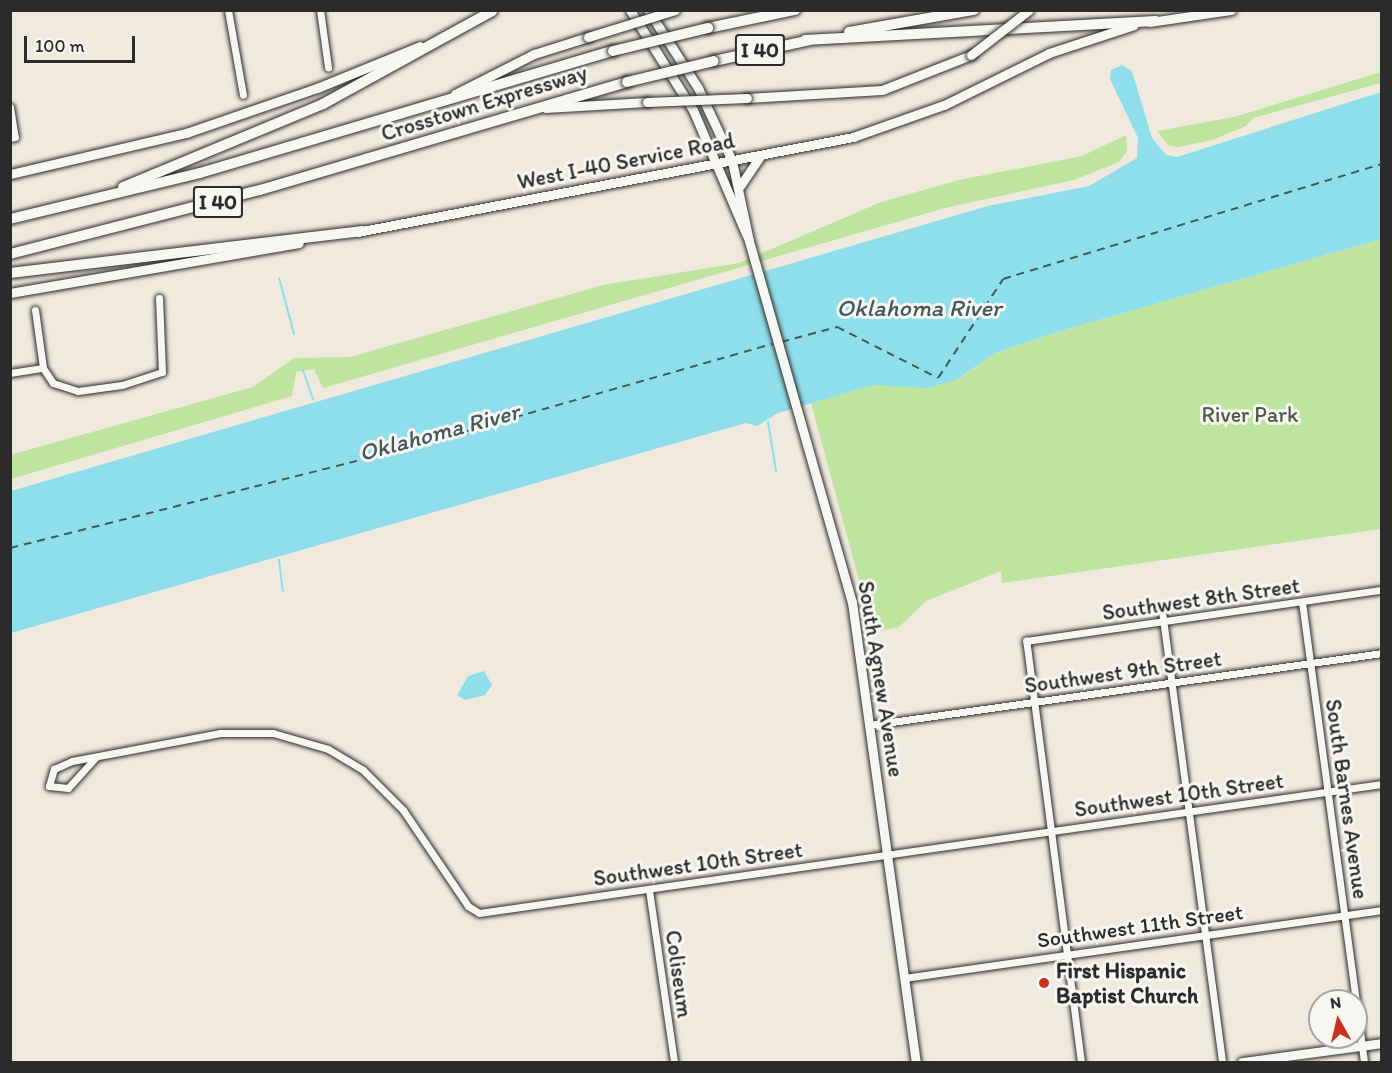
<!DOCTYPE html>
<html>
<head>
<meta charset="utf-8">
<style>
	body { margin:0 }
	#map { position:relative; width:1392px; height:1073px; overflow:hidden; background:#f0e9dd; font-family:Itim,sans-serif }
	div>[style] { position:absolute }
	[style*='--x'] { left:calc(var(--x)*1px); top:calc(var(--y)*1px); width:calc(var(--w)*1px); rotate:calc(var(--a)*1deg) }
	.green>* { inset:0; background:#bfe49f }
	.water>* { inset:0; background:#8fdeec }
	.stream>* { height:2px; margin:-1px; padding:0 1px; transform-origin:1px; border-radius:1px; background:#8fdeec }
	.ferry>* { height:1.5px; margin-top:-0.75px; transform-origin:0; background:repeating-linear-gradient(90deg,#44585b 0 8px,transparent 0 14px) }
	.roads { filter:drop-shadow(0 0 2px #2b2b2b) drop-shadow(0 0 2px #2b2b2b) }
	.minor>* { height:7px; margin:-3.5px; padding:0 3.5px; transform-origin:3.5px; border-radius:3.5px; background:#f6f6f2 }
	.major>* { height:9px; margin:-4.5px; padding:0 4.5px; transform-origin:4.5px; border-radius:4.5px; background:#f6f6f2 }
	.highway>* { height:10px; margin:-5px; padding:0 5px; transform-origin:5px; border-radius:5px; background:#f6f6f2 }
	.bridges { filter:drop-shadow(0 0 2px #2b2b2b) drop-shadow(0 0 2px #2b2b2b) }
	.major-bridge>* { height:9px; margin:-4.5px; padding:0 4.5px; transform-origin:4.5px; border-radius:4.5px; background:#f6f6f2 }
	.highway-bridge>* { height:10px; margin:-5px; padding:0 5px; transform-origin:5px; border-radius:5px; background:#f6f6f2 }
	.dots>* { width:16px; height:16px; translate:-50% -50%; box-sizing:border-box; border:3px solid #f6f6f2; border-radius:50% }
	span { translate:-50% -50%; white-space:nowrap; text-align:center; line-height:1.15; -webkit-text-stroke:6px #f6f6f2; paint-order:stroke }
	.shield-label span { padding:2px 4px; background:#f6f6f2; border:2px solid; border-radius:4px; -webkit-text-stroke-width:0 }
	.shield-label { font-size:21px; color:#2b2b2b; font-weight:700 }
	.street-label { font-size:22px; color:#2b2b2b }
	.park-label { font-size:22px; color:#505948 }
	.poi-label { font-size:22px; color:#2b2b2b; font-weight:700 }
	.left { translate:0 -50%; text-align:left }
	.water-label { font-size:24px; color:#44585b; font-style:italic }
	.frame { position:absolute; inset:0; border:12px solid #2b2b2b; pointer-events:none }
	.north { position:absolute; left:1308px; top:989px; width:60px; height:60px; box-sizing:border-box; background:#f6f6f2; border:2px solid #a5a5a2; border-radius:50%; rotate:352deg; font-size:16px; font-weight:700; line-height:24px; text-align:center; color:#2b2b2b }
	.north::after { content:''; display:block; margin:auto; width:21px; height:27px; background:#c8321e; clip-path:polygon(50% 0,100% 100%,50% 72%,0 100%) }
	.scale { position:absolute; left:24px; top:36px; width:111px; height:27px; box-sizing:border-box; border:3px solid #2b2b2b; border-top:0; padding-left:8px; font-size:18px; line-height:21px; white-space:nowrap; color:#2b2b2b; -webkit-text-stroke:4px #f6f6f2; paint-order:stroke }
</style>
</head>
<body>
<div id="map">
	<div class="green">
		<div style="clip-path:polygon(1381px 72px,1381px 83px,1253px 118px,1246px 126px,1212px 140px,1178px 147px,1168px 145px,1157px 131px,1234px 117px)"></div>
		<div style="clip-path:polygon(1126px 135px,1127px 151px,1119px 162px,1074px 180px,945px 208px,323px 388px,314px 369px,296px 372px,292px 396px,11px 479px,10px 455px,253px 387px,294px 358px,350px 357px,603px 285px,739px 263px,881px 202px,959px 180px,1082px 156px)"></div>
		<div style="clip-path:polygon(1381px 239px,1381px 529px,1002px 583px,1001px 571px,926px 601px,899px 627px,873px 632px,811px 403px,873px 385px,959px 379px,995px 353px,1054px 333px)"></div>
	</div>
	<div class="water">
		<div style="clip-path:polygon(1122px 65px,1132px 71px,1152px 138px,1166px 155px,1177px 157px,1381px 92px,1381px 239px,1054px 333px,995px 353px,958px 379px,928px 388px,873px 385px,778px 413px,757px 426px,746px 423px,11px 633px,11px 491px,988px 206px,1089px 186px,1137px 158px,1138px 138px,1110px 79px,1111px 70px)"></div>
		<div style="clip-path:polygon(484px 671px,492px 685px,485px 695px,465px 700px,457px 695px,468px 676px)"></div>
	</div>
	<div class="stream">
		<div style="--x:279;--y:278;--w:58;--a:75"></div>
		<div style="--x:303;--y:370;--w:31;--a:71"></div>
		<div style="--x:768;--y:422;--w:50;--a:80.7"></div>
		<div style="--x:279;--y:560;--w:31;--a:83"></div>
	</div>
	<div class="ferry">
		<div style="--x:781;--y:342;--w:58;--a:-15"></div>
		<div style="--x:837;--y:327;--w:113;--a:26.8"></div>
		<div style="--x:938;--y:378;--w:118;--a:-56.7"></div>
		<div style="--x:1003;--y:279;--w:396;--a:-16.9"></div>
		<div style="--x:10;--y:548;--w:409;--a:-14.1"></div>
		<div style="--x:407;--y:448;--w:380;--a:-15.9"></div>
	</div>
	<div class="roads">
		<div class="minor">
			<div style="--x:228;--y:10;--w:86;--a:80"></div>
			<div style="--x:320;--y:10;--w:58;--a:82"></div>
			<div style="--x:10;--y:107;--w:30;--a:81"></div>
			<div style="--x:15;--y:137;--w:5;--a:169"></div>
			<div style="--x:35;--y:310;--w:59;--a:82.1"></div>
			<div style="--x:43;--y:368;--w:18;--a:56"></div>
			<div style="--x:53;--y:383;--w:26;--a:18"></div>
			<div style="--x:78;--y:391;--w:44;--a:-7.8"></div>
			<div style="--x:122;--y:385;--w:42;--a:-18"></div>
			<div style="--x:162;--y:372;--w:74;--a:-92.3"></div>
			<div style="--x:10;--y:373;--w:33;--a:-9"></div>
			<div style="--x:1302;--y:602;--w:403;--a:82.3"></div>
			<div style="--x:1162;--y:611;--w:455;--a:82.4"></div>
			<div style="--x:870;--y:725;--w:517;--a:-8"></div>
			<div style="--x:96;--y:757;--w:42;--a:132.1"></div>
			<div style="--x:68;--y:788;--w:19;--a:-174"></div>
			<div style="--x:49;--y:786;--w:18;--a:-74"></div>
			<div style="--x:54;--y:769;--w:20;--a:-24"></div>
			<div style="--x:72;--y:761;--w:151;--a:-10.7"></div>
			<div style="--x:220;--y:733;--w:53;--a:0"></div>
			<div style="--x:273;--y:733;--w:57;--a:16.2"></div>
			<div style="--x:328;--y:749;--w:41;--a:31"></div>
			<div style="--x:363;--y:770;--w:57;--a:45"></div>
			<div style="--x:403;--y:810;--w:116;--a:55.9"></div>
			<div style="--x:468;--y:906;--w:13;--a:32"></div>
			<div style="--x:479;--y:913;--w:912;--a:-8.13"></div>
			<div style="--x:649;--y:890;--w:174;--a:81.7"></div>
			<div style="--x:904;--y:978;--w:483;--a:-8.1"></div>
			<div style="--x:1356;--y:1001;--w:62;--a:82.5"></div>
			<div style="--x:1081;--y:1062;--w:425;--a:-97.4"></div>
			<div style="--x:1026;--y:641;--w:360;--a:-8.2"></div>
		</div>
		<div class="major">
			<div style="--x:630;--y:10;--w:118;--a:57.8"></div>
			<div style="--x:693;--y:110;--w:137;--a:66.8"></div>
			<div style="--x:648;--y:10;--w:93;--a:57.3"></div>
			<div style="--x:698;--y:88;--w:81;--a:65"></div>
			<div style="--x:732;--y:161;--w:82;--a:78"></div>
			<div style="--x:749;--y:241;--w:375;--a:74.1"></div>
			<div style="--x:852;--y:602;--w:464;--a:82.1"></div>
			<div style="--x:1150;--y:22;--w:82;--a:-8.4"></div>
			<div style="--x:455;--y:94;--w:89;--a:-26.9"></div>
			<div style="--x:534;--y:54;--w:57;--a:-17.5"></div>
			<div style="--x:747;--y:98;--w:135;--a:-3.4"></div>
			<div style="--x:882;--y:90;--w:96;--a:-21.5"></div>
			<div style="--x:545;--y:108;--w:102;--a:-3.4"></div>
			<div style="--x:10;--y:174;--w:181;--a:-13.1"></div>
			<div style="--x:186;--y:133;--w:139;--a:-19"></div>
			<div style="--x:317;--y:88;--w:111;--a:-22.2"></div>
			<div style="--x:740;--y:186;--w:36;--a:-56"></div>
			<div style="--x:357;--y:232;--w:505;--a:-10.84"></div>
			<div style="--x:853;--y:137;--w:96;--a:-19.4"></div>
			<div style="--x:944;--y:105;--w:117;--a:-26.3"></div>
			<div style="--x:1049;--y:53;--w:89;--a:-18.2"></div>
			<div style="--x:10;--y:293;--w:293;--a:-9.8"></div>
			<div style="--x:1242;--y:1062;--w:141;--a:-7.7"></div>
		</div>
		<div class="highway">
			<div style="--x:708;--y:28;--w:89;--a:-11.7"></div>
			<div style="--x:849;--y:32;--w:127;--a:-10"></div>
			<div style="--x:805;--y:40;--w:351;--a:-3.1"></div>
			<div style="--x:714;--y:61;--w:98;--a:-12.3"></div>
			<div style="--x:123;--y:187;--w:217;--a:-22.5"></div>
			<div style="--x:323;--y:104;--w:193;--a:-28.8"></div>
			<div style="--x:10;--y:219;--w:195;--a:-13.6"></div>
			<div style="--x:200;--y:173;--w:431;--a:-16.5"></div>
			<div style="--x:10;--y:254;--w:258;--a:-14.4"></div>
			<div style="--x:260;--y:190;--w:383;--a:-16.4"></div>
			<div style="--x:10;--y:273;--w:355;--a:-6.8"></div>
		</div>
	</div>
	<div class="bridges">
		<div class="major-bridge">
			<div style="--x:588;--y:37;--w:91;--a:-17.2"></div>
			<div style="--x:971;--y:55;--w:73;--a:-37.8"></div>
			<div style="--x:647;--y:102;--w:100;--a:-2.3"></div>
		</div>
		<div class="highway-bridge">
			<div style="--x:613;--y:51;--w:98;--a:-13.6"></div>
			<div style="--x:627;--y:82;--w:89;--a:-13.6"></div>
		</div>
	</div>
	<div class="dots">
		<div style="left:1044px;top:983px;background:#c8321e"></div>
	</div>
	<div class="shield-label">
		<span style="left:760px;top:50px">I 40</span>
		<span style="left:218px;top:202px">I 40</span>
	</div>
	<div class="street-label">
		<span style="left:484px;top:103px;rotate:-17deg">Crosstown Expressway</span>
		<span style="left:626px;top:161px;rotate:-11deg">West I-40 Service Road</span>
		<span style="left:1201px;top:599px;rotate:-8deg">Southwest 8th Street</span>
		<span style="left:1123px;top:672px;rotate:-8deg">Southwest 9th Street</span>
		<span style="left:881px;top:679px;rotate:81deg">South Agnew Avenue</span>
		<span style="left:1179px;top:795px;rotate:-8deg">Southwest 10th Street</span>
		<span style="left:1347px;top:799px;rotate:82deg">South Barnes Avenue</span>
		<span style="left:698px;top:864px;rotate:-8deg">Southwest 10th Street</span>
		<span style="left:1140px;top:926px;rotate:-8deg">Southwest 11th Street</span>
		<span style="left:679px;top:974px;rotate:82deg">Coliseum</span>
	</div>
	<div class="park-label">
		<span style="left:1250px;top:415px">River Park</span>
	</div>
	<div class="poi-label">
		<span class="left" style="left:1056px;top:983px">First Hispanic<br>Baptist Church</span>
	</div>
	<div class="water-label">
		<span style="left:919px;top:308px">Oklahoma River</span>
		<span style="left:439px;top:432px;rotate:-15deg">Oklahoma River</span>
	</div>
	<div class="frame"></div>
	<div class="north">N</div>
	<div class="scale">100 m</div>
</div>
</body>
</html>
